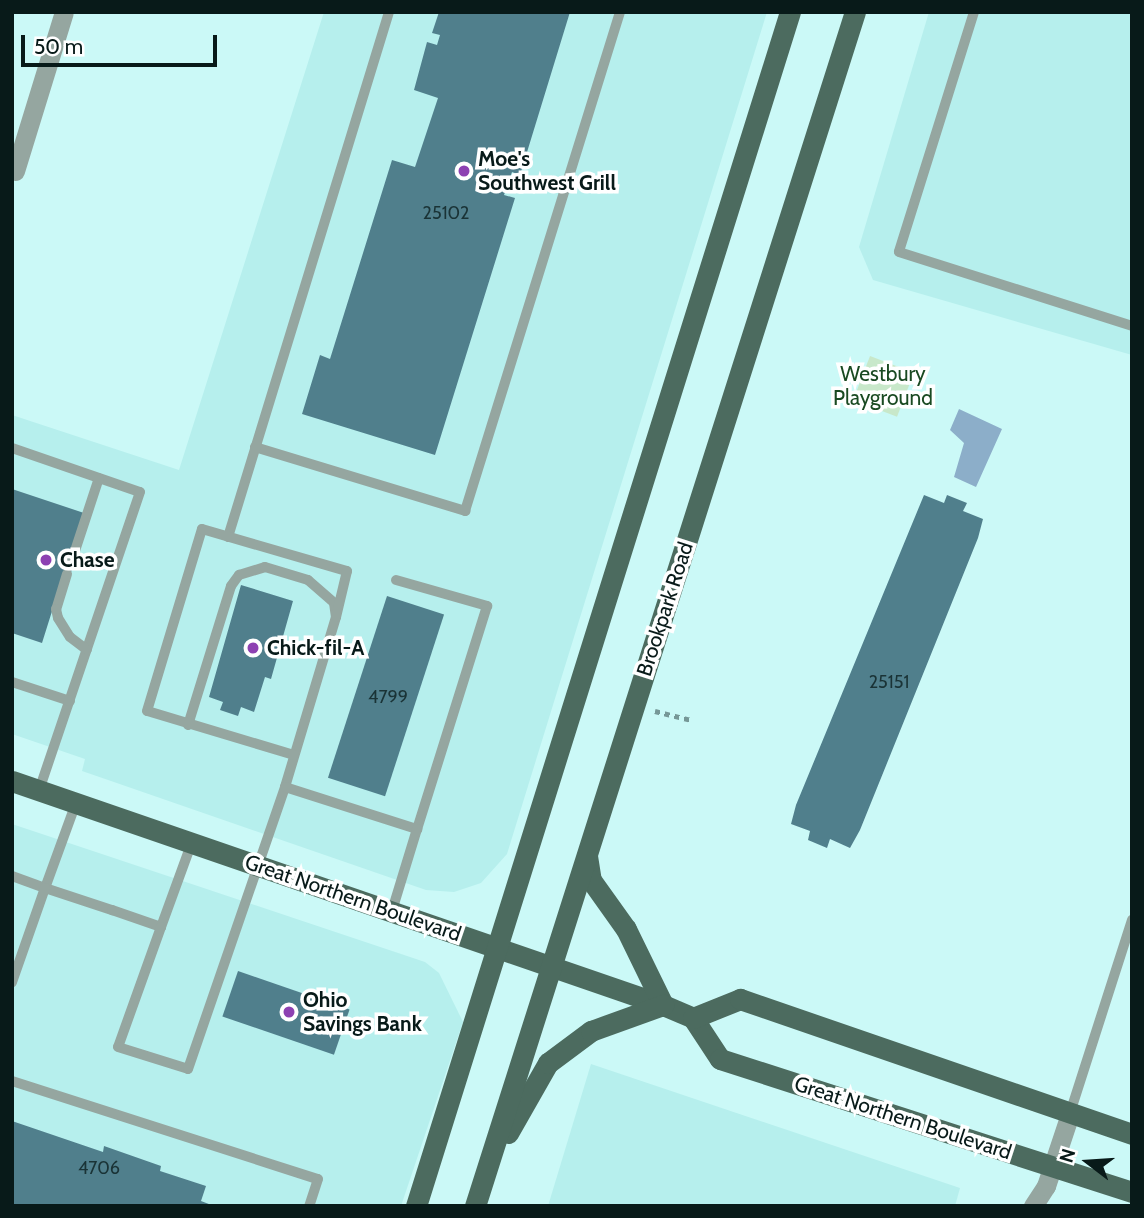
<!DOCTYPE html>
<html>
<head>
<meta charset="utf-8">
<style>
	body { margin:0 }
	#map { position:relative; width:1144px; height:1218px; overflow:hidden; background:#cbf9f7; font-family:Cabin,sans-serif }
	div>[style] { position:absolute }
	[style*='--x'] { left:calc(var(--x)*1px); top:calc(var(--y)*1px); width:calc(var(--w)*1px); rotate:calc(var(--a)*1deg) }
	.built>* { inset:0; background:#b6efed }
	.green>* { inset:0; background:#c8e8ca; transform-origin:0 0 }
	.water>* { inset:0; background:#8caec9 }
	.building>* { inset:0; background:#507f8c; transform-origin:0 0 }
	.path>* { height:4.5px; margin-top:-2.25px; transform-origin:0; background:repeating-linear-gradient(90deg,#769897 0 5px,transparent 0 10px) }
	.service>* { height:10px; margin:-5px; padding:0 5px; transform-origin:5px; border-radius:5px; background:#95a6a0 }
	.minor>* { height:19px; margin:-9.5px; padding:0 9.5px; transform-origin:9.5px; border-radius:9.5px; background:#95a6a0 }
	.primary>* { height:21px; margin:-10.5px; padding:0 10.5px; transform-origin:10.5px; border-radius:10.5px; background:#4c6b5f }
	.dots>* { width:19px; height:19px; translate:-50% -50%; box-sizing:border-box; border:4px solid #fff; border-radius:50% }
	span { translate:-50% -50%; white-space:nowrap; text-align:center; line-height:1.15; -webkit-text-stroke:7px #fff; paint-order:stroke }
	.number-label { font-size:18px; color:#1a3336 }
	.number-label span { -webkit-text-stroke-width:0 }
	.poi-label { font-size:21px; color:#081a19; font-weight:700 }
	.left { translate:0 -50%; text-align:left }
	.park-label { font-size:21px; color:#1a4a22 }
	.street-label { font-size:21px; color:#081a19 }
	.frame { position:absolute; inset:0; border:14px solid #081a19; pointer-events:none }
	.north { position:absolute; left:1053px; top:1127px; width:70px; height:70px; -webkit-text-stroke:5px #fff; paint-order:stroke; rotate:287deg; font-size:19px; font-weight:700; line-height:28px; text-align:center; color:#081a19 }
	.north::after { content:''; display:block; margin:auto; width:24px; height:32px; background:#081a19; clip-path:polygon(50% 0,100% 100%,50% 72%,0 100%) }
	.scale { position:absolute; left:21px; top:35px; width:196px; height:32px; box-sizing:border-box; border:4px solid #081a19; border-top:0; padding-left:9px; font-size:21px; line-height:24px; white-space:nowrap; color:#081a19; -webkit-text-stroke:5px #fff; paint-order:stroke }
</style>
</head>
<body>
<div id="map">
	<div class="built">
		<div style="clip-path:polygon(324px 12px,767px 12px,507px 854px,481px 883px,454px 892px,426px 890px,111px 781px,82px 771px,85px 759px,12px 734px,12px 415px,179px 470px)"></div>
		<div style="clip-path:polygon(929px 12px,1132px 12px,1132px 355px,873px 280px,859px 247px)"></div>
		<div style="clip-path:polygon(12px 824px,425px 962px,439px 973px,463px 1022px,401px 1206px,12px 1206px)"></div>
		<div style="clip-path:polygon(591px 1064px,960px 1188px,955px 1206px,548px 1206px)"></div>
	</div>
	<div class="green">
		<div style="left:870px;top:356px;width:47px;height:47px;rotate:21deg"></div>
	</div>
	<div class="water">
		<div style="clip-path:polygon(959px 409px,1002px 429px,976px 487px,954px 477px,964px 443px,950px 430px)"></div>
	</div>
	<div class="building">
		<div style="clip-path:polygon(439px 12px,570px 12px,520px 175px,512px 172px,504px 195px,515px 198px,435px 455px,302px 414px,320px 355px,330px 359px,392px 160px,415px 167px,438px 98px,414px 90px,427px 42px,437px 45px,440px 35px,432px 33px)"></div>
		<div style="clip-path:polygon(12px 489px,84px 513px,75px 561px,70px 575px,64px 573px,42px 643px,12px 633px)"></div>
		<div style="clip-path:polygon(924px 495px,944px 503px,947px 495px,967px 503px,963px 511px,983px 519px,978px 538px,860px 830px,850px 848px,830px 839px,827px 848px,808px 840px,810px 831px,791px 824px,796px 805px)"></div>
		<div style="clip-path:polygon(241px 585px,293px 601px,271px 679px,265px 677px,254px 712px,241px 707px,238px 716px,220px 710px,223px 702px,209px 697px)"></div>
		<div style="left:387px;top:596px;width:60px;height:191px;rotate:18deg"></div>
		<div style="left:238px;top:971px;width:118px;height:48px;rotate:19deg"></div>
		<div style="clip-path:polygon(12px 1121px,103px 1152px,104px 1146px,161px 1166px,160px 1171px,206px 1186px,201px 1201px,214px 1206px,12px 1206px)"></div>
	</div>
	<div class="path">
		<div style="--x:655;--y:711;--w:37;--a:14"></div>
	</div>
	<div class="service">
		<div style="--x:974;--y:12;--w:251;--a:107.4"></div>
		<div style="--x:899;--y:252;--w:244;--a:17.6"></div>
		<div style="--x:255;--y:447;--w:220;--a:16.9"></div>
		<div style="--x:465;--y:511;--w:523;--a:-72.74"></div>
		<div style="--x:12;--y:448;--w:135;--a:19"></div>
		<div style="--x:140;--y:492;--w:316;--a:108.7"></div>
		<div style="--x:228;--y:537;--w:549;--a:-72.95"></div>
		<div style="--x:72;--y:560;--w:86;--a:-71.8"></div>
		<div style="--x:67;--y:574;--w:37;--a:107"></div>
		<div style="--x:56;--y:609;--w:9;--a:77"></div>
		<div style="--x:58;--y:618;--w:22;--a:58"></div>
		<div style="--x:70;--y:637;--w:21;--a:37"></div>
		<div style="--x:396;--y:580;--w:95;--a:15.9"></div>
		<div style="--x:487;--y:606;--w:234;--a:107.4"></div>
		<div style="--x:12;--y:682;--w:61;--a:18.1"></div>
		<div style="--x:188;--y:725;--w:145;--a:-72.8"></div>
		<div style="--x:231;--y:586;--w:14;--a:-54"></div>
		<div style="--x:239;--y:575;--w:27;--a:-17"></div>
		<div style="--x:265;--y:567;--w:45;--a:16.8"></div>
		<div style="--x:308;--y:580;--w:35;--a:41"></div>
		<div style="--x:334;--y:603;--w:14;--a:82"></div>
		<div style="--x:336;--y:617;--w:177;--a:106.7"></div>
		<div style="--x:294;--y:755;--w:153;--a:-163.3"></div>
		<div style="--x:147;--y:711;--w:190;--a:-73.2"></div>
		<div style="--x:202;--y:529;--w:151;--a:16.2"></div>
		<div style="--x:347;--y:571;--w:47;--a:103.4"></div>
		<div style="--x:76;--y:803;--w:90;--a:110"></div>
		<div style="--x:45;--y:888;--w:71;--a:18.2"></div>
		<div style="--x:112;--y:910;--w:52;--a:19.1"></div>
		<div style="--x:161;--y:927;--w:90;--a:-70"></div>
		<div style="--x:12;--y:876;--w:35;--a:20"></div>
		<div style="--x:45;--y:888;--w:100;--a:109.3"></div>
		<div style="--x:161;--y:927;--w:127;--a:109.7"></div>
		<div style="--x:118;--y:1047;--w:73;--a:17.4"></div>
		<div style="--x:188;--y:1069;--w:298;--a:-71"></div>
		<div style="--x:285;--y:787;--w:139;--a:17.7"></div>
		<div style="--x:417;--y:829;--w:86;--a:107"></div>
		<div style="--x:12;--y:1081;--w:321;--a:17.8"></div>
		<div style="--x:318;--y:1179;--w:28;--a:108"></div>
		<div style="--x:1070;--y:1113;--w:203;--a:-72.2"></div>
	</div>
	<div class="minor">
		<div style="--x:15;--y:171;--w:166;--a:-72.9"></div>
		<div style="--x:1033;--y:1206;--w:24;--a:-57"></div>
		<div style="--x:1046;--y:1186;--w:76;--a:-71.6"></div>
	</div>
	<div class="primary">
		<div style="--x:12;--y:781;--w:688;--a:18.99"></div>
		<div style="--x:663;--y:1005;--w:33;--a:23"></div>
		<div style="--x:693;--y:1018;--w:49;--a:56.6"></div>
		<div style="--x:720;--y:1059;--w:433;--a:17.9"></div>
		<div style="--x:587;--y:856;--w:24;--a:81"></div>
		<div style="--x:591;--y:880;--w:60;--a:54.5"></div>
		<div style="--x:626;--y:929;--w:85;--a:64"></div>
		<div style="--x:693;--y:1018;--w:51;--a:-22"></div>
		<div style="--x:740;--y:999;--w:415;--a:19"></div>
		<div style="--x:508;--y:1133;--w:81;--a:-60.3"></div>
		<div style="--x:548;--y:1063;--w:54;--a:-36.7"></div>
		<div style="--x:591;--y:1031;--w:77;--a:-19.9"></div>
		<div style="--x:416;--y:1206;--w:1251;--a:-72.61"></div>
		<div style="--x:475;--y:1206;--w:1253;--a:-72.35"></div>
	</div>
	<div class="dots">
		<div style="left:464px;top:171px;background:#8d41b2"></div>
		<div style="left:46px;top:560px;background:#8d41b2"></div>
		<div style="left:253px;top:648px;background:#8d41b2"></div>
		<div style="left:289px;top:1012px;background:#8d41b2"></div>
	</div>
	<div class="number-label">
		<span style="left:446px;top:213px">25102</span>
		<span style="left:889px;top:682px">25151</span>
		<span style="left:388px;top:697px">4799</span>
		<span style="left:99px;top:1168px">4706</span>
	</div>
	<div class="poi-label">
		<span class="left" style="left:478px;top:171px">Moe's<br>Southwest Grill</span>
		<span class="left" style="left:60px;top:560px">Chase</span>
		<span class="left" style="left:267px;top:648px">Chick-fil-A</span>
		<span class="left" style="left:303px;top:1012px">Ohio<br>Savings Bank</span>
	</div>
	<div class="park-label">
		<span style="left:883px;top:386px">Westbury<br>Playground</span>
	</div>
	<div class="street-label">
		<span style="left:665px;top:609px;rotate:-72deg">Brookpark Road</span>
		<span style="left:353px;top:898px;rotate:19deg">Great Northern Boulevard</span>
		<span style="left:903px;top:1118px;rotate:18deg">Great Northern Boulevard</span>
	</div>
	<div class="frame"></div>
	<div class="north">N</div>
	<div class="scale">50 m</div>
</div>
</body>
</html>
